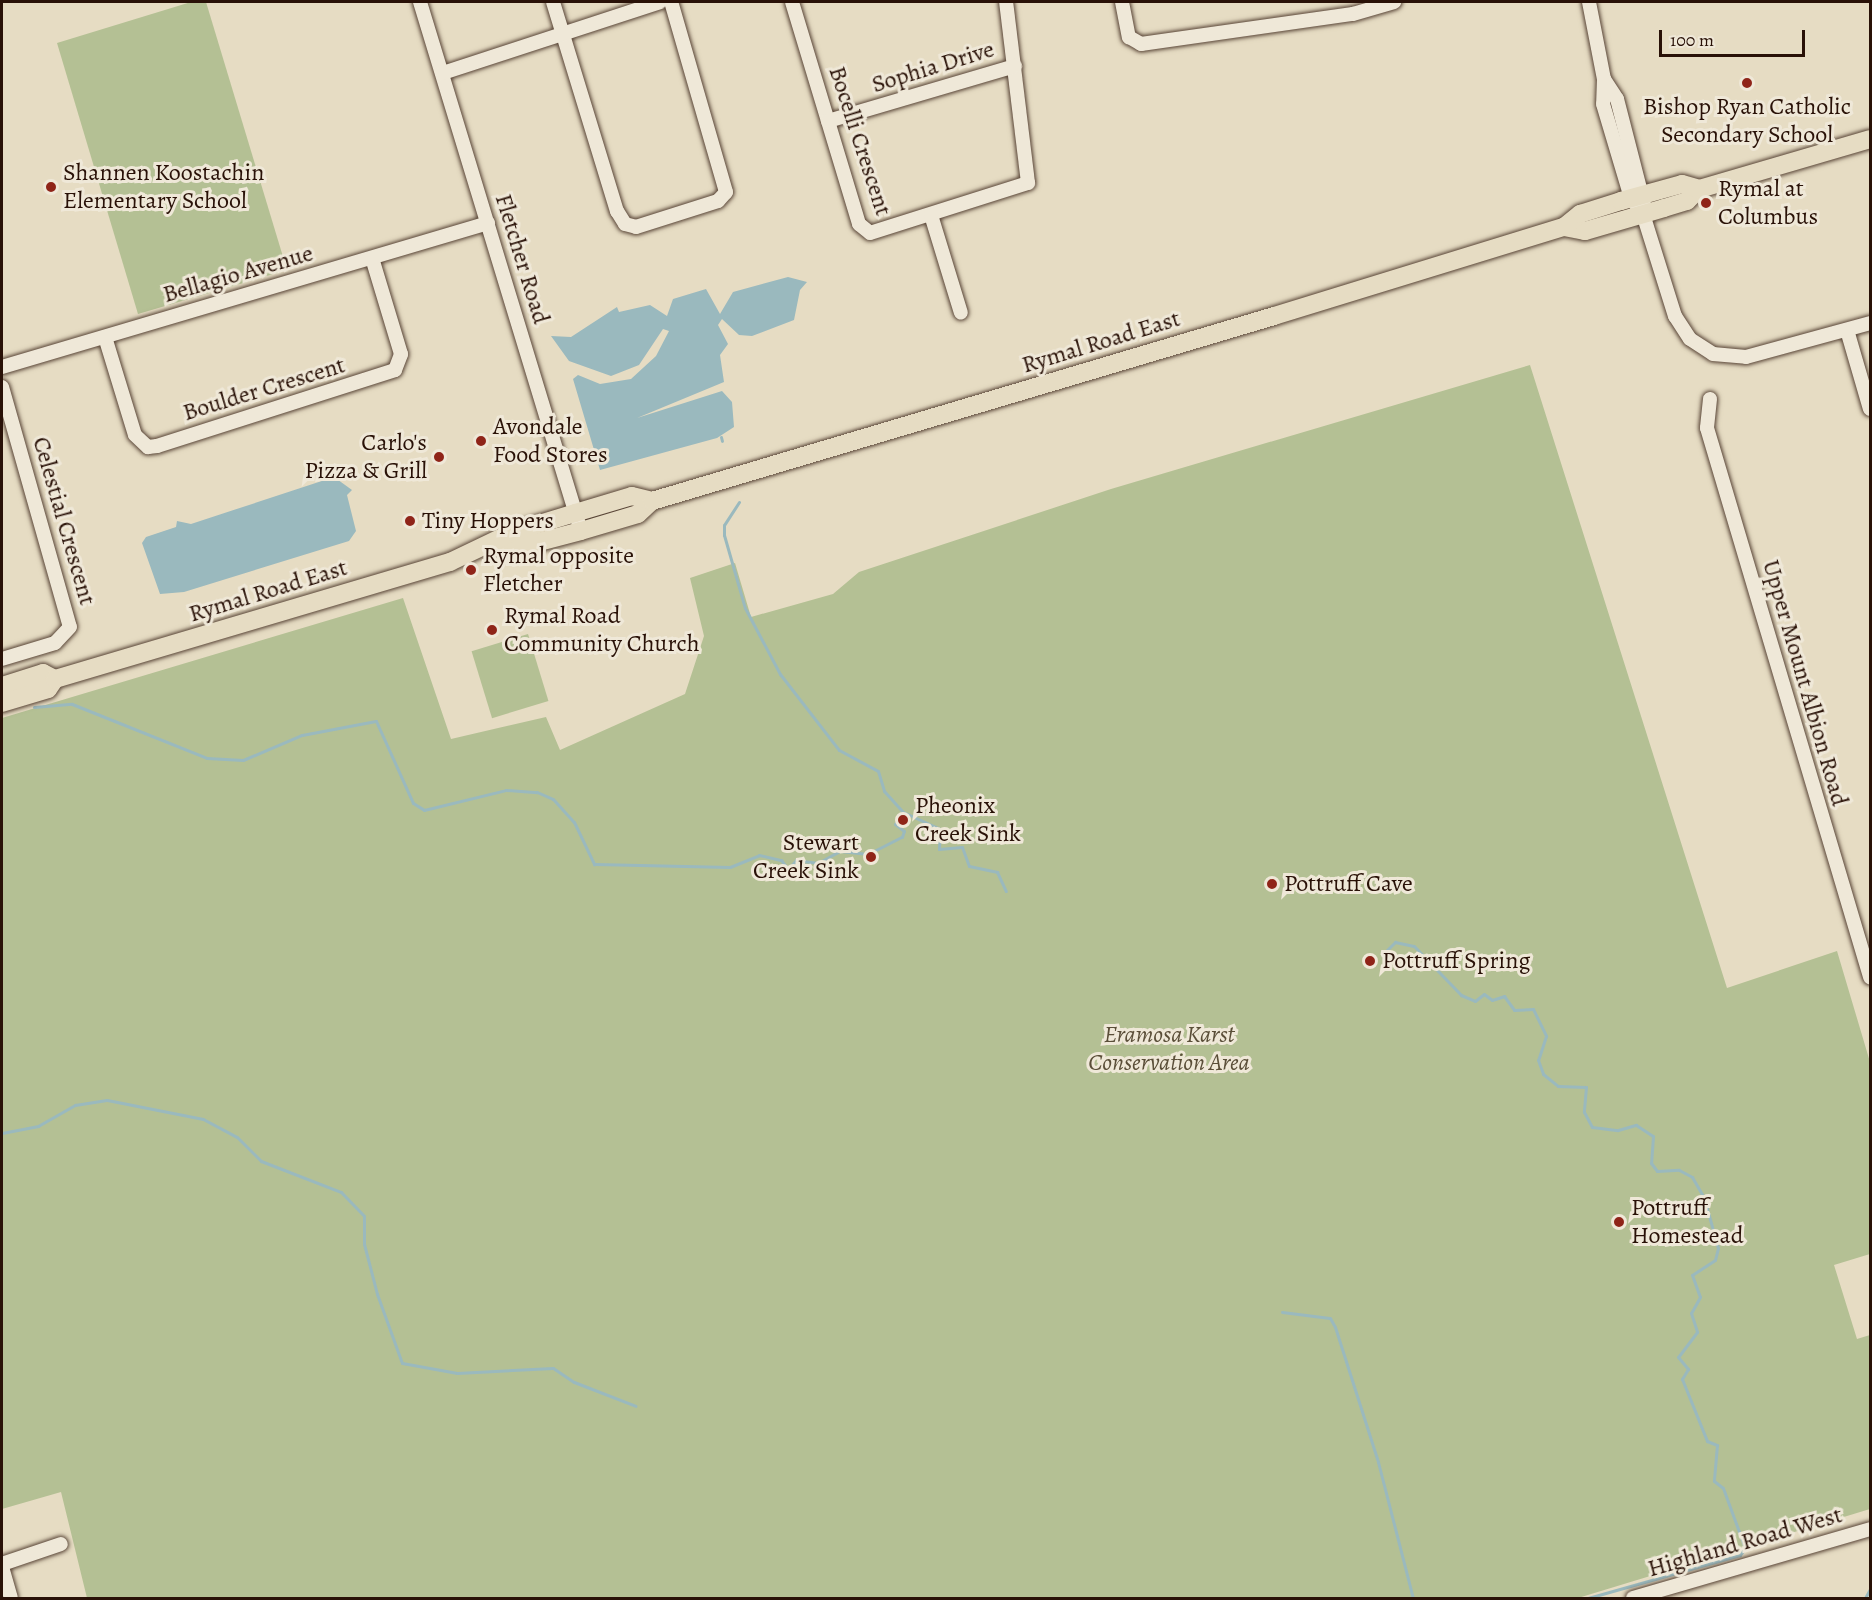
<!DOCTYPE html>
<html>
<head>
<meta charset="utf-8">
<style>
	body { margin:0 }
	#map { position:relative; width:1872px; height:1600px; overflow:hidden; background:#e6dcc3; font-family:Alegreya,serif }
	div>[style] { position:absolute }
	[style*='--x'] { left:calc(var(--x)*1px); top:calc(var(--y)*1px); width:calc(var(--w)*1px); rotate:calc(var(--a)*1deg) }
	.green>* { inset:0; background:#b4c094; transform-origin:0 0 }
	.water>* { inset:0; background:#9ab9be }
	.stream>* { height:3px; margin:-1.5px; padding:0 1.5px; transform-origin:1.5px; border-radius:1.5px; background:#9ab9be }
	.roads { filter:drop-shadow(0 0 2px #584436) drop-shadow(0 0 2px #584436) }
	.minor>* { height:14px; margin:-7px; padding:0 7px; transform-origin:7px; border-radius:7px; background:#efe8d8 }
	.major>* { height:18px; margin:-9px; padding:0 9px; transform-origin:9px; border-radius:9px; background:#e6dcc3 }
	.dots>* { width:16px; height:16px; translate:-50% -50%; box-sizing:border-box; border:3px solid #efe8d8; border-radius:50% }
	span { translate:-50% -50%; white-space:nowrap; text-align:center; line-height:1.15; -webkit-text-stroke:6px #efe8d8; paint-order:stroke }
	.street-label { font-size:24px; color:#291107 }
	.poi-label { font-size:24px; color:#291107 }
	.left { translate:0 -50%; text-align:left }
	.right { translate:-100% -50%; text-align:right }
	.park-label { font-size:24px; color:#5a4e38; font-style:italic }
	.frame { position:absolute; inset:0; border:3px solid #291107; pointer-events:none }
	.scale { position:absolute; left:1659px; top:30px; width:146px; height:27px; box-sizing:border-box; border:3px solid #291107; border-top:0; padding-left:8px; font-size:18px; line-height:21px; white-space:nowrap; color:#291107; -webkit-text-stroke:4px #efe8d8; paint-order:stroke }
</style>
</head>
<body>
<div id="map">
	<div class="green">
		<div style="clip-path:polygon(191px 2px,206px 2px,287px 270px,138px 314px,57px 43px)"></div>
		<div style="clip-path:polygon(1530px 365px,1727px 988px,1837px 951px,1870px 1062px,1870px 1254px,1834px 1265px,1857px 1339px,1870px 1335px,1870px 1509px,1578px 1598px,87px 1598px,61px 1492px,2px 1509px,2px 718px,403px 598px,451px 739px,546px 717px,560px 750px,685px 694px,704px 636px,690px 578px,735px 563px,751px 617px,833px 594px,859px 572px,1111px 489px)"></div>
		<div style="left:528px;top:634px;width:70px;height:59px;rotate:73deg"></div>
	</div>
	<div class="water">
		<div style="clip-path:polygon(788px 277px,807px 282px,800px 290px,794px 320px,752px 336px,739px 335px,722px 319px,718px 325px,728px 344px,720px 355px,724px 382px,637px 418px,722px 391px,732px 402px,734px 427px,717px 438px,600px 470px,573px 379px,578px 375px,600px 384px,631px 379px,656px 356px,669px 331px,663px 329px,639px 365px,611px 376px,569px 361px,551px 336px,571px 337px,617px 307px,619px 312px,650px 305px,667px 316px,673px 299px,706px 289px,720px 314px,733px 292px)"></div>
		<div style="clip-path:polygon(334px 477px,352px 490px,347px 495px,356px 531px,349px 541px,184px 592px,160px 594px,142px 543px,146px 537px,176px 527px,177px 521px,191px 524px)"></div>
	</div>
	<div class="stream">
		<div style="--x:721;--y:437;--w:4;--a:76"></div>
		<div style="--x:739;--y:502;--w:27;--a:123"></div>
		<div style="--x:724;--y:525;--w:10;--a:90"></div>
		<div style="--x:724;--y:535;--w:76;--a:74"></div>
		<div style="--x:745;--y:608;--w:75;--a:62.1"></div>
		<div style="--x:780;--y:674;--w:96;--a:52.2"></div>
		<div style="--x:839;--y:750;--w:44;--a:28.3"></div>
		<div style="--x:878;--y:771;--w:21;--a:73"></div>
		<div style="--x:884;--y:791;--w:28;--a:48"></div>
		<div style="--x:903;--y:812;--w:41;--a:24.7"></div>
		<div style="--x:940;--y:829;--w:20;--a:93"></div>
		<div style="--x:939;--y:849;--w:23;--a:-5"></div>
		<div style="--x:962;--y:847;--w:20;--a:70"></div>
		<div style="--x:969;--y:866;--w:29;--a:12"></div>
		<div style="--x:997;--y:872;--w:21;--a:65"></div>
		<div style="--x:34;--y:707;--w:38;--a:-5"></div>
		<div style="--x:72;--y:704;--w:145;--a:21.8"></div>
		<div style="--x:207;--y:758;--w:36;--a:3"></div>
		<div style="--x:243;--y:760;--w:64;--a:-23"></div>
		<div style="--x:302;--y:735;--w:75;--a:-10.7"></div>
		<div style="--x:376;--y:721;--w:90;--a:65.7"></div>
		<div style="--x:413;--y:803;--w:13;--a:32"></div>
		<div style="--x:424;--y:810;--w:84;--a:-13.7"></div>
		<div style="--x:506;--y:790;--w:31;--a:4"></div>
		<div style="--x:537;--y:792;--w:17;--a:24"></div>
		<div style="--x:553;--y:799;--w:31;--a:48"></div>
		<div style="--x:574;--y:822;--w:47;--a:64.5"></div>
		<div style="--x:594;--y:864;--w:136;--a:1.3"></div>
		<div style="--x:730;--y:867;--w:31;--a:-22"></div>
		<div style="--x:759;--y:855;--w:23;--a:13"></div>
		<div style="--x:781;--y:860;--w:11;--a:52"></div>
		<div style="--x:788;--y:869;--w:12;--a:-48"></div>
		<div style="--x:796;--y:860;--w:22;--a:8"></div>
		<div style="--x:818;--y:863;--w:25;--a:-29"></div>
		<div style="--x:840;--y:851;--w:28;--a:6"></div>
		<div style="--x:868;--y:854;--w:38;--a:-27"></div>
		<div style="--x:902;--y:837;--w:6;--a:-72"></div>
		<div style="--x:904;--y:831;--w:11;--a:-142"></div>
		<div style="--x:895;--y:824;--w:14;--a:-56"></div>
		<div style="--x:1384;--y:953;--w:16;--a:-45"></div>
		<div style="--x:1395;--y:942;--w:19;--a:12"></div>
		<div style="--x:1414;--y:946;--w:68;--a:46.2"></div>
		<div style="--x:1461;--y:995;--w:15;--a:23"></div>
		<div style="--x:1475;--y:1001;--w:11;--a:-38"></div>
		<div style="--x:1484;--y:994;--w:10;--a:37"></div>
		<div style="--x:1492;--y:1000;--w:13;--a:-18"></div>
		<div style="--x:1504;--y:996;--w:17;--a:54"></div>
		<div style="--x:1514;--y:1010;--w:19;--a:-3"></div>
		<div style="--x:1533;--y:1009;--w:30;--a:64"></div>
		<div style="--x:1546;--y:1036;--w:25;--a:108"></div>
		<div style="--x:1538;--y:1060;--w:15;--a:70"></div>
		<div style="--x:1543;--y:1074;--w:19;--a:39"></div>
		<div style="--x:1558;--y:1086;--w:28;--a:2"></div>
		<div style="--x:1586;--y:1087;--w:25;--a:95"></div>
		<div style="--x:1584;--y:1112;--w:17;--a:62"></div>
		<div style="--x:1592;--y:1127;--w:26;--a:7"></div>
		<div style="--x:1618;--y:1130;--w:19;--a:-16"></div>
		<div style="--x:1636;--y:1125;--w:20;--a:33"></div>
		<div style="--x:1653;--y:1136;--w:27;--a:94"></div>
		<div style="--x:1651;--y:1163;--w:10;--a:53"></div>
		<div style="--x:1657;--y:1171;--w:22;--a:-3"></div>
		<div style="--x:1679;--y:1170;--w:15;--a:28"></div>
		<div style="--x:1692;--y:1177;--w:24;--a:60"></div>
		<div style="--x:1704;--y:1198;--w:52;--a:74.4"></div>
		<div style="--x:1718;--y:1248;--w:12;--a:104"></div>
		<div style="--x:1715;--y:1260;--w:27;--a:147"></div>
		<div style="--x:1692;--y:1275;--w:23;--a:70"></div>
		<div style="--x:1700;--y:1297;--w:18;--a:119"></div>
		<div style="--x:1691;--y:1313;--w:20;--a:72"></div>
		<div style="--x:1697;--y:1332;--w:31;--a:127"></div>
		<div style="--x:1678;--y:1357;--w:16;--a:50"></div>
		<div style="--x:1688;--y:1369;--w:12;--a:121"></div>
		<div style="--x:1682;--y:1379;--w:67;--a:68"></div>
		<div style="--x:1707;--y:1441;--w:11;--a:22"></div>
		<div style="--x:1717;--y:1445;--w:36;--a:95"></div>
		<div style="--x:1714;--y:1481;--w:11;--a:38"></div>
		<div style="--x:1723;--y:1488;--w:64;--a:69.9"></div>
		<div style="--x:1745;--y:1548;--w:9;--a:126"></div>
		<div style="--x:1740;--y:1555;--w:158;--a:164.2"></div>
		<div style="--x:2;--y:1133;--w:37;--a:-11"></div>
		<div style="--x:38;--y:1126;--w:43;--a:-29.6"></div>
		<div style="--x:75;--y:1105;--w:32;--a:-9"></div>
		<div style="--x:107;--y:1100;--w:98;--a:11.2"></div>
		<div style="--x:203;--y:1119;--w:38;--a:28"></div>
		<div style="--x:237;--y:1137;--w:34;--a:45"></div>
		<div style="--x:261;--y:1161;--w:86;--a:21.2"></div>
		<div style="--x:341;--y:1192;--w:33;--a:46"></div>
		<div style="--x:364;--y:1216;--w:28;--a:90"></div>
		<div style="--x:364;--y:1244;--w:52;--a:75.4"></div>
		<div style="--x:377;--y:1294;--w:73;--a:70.1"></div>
		<div style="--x:402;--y:1363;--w:56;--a:10.3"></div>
		<div style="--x:457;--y:1373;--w:96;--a:-3"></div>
		<div style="--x:553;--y:1368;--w:25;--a:34"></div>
		<div style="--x:574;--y:1382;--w:66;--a:21.2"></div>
		<div style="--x:1282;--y:1312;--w:48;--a:7.1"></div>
		<div style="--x:1330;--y:1318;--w:10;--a:61"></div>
		<div style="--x:1335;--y:1327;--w:142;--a:72.3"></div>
		<div style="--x:1378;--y:1462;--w:140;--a:75.6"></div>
		<div style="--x:1865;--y:1598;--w:10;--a:-61"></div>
	</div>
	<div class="roads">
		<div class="minor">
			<div style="--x:420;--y:2;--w:553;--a:73.07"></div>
			<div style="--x:553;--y:2;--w:219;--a:73"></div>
			<div style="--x:617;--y:211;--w:15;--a:58"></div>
			<div style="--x:625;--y:224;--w:11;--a:15"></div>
			<div style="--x:636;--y:227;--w:86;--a:-17.6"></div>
			<div style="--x:718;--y:201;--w:12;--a:-48"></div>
			<div style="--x:726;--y:192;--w:198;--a:-106.1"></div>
			<div style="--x:792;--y:2;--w:232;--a:73.2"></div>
			<div style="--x:859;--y:224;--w:14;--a:39"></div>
			<div style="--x:870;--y:233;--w:166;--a:-17.6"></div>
			<div style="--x:1028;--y:183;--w:182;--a:-96.9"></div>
			<div style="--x:1122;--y:2;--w:36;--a:79"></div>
			<div style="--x:1129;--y:37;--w:14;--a:30"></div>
			<div style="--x:1141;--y:44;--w:214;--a:-8.1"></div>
			<div style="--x:1353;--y:14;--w:43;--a:-16.3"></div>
			<div style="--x:1589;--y:2;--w:78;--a:79"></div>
			<div style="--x:1604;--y:79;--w:25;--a:92"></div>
			<div style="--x:1603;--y:104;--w:98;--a:73.4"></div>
			<div style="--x:1631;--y:198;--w:20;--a:53"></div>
			<div style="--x:1643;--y:214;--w:107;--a:72.6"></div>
			<div style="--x:1675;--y:316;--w:27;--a:57"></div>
			<div style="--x:1690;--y:339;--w:27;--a:33"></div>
			<div style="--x:1713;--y:354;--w:33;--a:5"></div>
			<div style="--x:1746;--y:357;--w:129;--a:-15.3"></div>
			<div style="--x:443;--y:73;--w:228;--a:-18.1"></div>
			<div style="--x:1604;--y:79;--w:24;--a:57"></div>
			<div style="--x:1617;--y:99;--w:108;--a:75.6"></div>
			<div style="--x:828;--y:121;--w:195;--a:-16.4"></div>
			<div style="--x:931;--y:215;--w:102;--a:73"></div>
			<div style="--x:1847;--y:330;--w:82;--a:73.8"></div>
			<div style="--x:105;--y:337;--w:102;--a:73"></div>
			<div style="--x:135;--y:435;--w:18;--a:43"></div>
			<div style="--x:148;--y:447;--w:9;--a:-6"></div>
			<div style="--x:157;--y:446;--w:250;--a:-17.7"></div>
			<div style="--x:395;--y:370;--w:17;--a:-69"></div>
			<div style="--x:401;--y:354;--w:100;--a:-106.8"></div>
			<div style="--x:2;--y:367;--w:507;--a:-16.5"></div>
			<div style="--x:2;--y:387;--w:249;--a:74.2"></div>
			<div style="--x:70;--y:627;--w:22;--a:133"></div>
			<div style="--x:55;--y:643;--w:55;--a:163.2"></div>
			<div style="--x:1710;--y:399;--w:29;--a:96"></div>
			<div style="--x:1707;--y:428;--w:573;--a:73.46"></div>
			<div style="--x:2;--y:1564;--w:62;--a:-18.7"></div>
			<div style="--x:2;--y:1567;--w:32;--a:74"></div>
			<div style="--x:1633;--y:1598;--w:247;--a:-16.2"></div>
		</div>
		<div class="major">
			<div style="--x:1564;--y:227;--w:21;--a:11"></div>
			<div style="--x:1585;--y:231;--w:82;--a:-16.2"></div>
			<div style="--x:1664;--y:208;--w:24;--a:-17"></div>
			<div style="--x:1687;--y:201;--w:17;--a:-45"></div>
			<div style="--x:1699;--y:189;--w:178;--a:-16.3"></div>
			<div style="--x:493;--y:546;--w:23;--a:5"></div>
			<div style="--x:516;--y:548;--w:67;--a:-14.7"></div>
			<div style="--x:581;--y:531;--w:59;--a:-16.6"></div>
			<div style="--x:638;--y:514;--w:19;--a:-43"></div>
			<div style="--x:2;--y:686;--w:43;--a:-17.6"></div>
			<div style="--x:43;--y:673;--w:13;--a:27"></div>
			<div style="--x:2;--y:703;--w:48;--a:-16.9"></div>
			<div style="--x:48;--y:689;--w:12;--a:-55"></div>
			<div style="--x:55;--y:679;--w:412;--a:-16.5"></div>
			<div style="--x:450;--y:562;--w:70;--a:-25.5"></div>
			<div style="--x:513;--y:532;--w:65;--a:-17"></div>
			<div style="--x:575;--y:513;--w:59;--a:-16.6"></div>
			<div style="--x:632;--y:496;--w:21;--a:14"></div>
			<div style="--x:652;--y:501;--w:649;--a:-16.56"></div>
			<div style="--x:1274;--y:316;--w:303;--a:-17.1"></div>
			<div style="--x:1564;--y:227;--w:21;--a:-39"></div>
			<div style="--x:1580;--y:214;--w:43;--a:-17.6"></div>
			<div style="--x:1621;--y:201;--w:63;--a:-15.6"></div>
			<div style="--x:1682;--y:184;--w:18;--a:16"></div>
		</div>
	</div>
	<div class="dots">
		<div style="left:1747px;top:83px;background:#8f2418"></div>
		<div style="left:51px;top:187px;background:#8f2418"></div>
		<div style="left:1706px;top:203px;background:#8f2418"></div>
		<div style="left:481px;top:441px;background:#8f2418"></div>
		<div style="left:439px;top:457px;background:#8f2418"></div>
		<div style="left:410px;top:521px;background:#8f2418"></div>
		<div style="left:471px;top:570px;background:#8f2418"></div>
		<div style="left:492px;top:630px;background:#8f2418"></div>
		<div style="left:903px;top:820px;background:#8f2418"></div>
		<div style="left:871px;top:857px;background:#8f2418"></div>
		<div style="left:1272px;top:884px;background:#8f2418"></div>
		<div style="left:1370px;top:961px;background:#8f2418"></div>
		<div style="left:1619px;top:1222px;background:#8f2418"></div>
	</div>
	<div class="street-label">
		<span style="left:933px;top:67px;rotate:-17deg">Sophia Drive</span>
		<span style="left:860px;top:141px;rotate:72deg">Bocelli Crescent</span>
		<span style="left:522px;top:259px;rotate:73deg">Fletcher Road</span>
		<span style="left:238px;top:274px;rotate:-16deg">Bellagio Avenue</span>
		<span style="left:1101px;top:342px;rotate:-17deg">Rymal Road East</span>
		<span style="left:264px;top:389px;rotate:-17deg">Boulder Crescent</span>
		<span style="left:64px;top:521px;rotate:74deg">Celestial Crescent</span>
		<span style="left:268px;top:591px;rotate:-17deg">Rymal Road East</span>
		<span style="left:1805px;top:683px;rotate:74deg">Upper Mount Albion Road</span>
		<span style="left:1745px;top:1542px;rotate:-16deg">Highland Road West</span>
	</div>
	<div class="poi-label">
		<span style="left:1747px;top:121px">Bishop Ryan Catholic<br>Secondary School</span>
		<span class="left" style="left:63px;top:187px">Shannen Koostachin<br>Elementary School</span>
		<span class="left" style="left:1718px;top:203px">Rymal at<br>Columbus</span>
		<span class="left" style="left:493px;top:441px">Avondale<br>Food Stores</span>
		<span class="right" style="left:427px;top:457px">Carlo's<br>Pizza &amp; Grill</span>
		<span class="left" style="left:422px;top:521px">Tiny Hoppers</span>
		<span class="left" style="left:483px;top:570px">Rymal opposite<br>Fletcher</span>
		<span class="left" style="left:504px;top:630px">Rymal Road<br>Community Church</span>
		<span class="left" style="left:915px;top:820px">Pheonix<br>Creek Sink</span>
		<span class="right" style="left:859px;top:857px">Stewart<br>Creek Sink</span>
		<span class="left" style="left:1284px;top:884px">Pottruff Cave</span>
		<span class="left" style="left:1382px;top:961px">Pottruff Spring</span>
		<span class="left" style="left:1631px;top:1222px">Pottruff<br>Homestead</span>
	</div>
	<div class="park-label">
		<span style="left:1169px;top:1049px">Eramosa Karst<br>Conservation Area</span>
	</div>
	<div class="frame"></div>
	<div class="scale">100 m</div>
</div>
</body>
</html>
